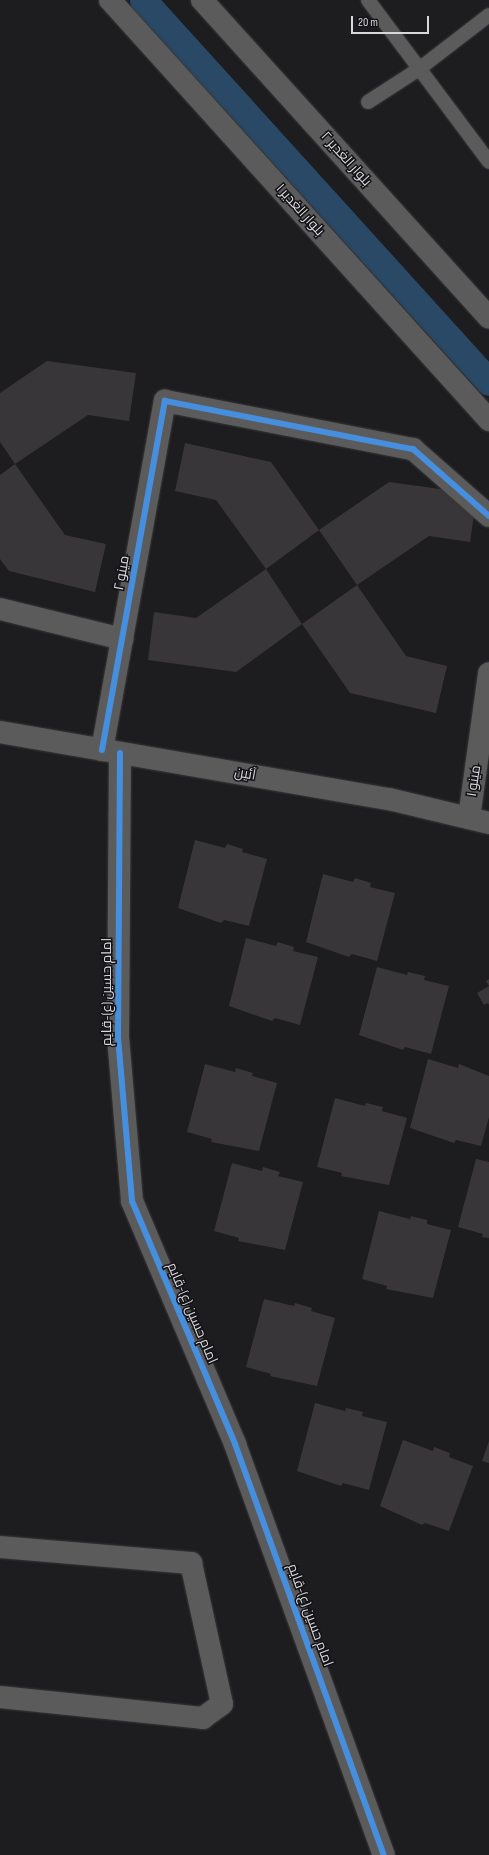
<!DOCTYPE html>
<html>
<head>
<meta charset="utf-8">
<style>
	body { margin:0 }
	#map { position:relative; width:489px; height:1855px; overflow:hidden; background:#1d1c1e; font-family:"Sofia Sans Condensed",Cairo,sans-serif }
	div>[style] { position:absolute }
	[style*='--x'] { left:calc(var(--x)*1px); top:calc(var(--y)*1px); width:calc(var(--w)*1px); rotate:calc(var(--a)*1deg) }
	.canal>* { height:27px; margin:-13.5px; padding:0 13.5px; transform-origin:13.5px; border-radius:13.5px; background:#294966 }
	.building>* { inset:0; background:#383638 }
	.roads { filter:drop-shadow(0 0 1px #39383a) drop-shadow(0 0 1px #39383a) }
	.lane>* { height:14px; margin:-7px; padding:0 7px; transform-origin:7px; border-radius:7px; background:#5b5b5c }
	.street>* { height:22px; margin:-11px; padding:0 11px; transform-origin:11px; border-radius:11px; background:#5b5b5c }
	.secondary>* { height:22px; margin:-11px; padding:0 11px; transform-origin:11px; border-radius:11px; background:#5b5b5c }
	.cycleway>* { height:6px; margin:-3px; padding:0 3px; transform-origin:3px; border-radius:3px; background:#468fdf }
	span { translate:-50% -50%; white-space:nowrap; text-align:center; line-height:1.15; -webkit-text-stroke:3px #131216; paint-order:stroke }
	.street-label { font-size:14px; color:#d9d7da }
	.scale { position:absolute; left:351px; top:16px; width:78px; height:18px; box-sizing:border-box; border:2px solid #d9d7da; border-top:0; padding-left:5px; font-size:12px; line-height:14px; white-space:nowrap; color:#d9d7da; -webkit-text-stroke:3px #131216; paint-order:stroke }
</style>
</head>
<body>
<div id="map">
	<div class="canal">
		<div style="--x:143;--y:0;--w:515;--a:47.83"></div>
	</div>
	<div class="building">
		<div style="clip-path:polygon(47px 361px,136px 373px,129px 421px,88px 415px,15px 464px,0 442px,0 393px)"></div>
		<div style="clip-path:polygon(185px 443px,271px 462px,319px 530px,266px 569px,216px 500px,175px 491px)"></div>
		<div style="clip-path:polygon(15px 464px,65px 535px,106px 544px,95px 592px,9px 571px,0 559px,0 475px)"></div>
		<div style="clip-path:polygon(389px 482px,477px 494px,470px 542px,429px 536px,357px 585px,319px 530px)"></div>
		<div style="clip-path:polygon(266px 569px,302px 624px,236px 672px,148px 660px,154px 612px,196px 618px)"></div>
		<div style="clip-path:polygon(357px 585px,406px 656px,447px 666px,436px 713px,350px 693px,302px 624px)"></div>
		<div style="clip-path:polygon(195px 840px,225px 848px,227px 844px,243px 849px,242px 852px,267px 859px,249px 926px,224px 920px,221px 923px,178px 908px)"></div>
		<div style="clip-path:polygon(323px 874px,353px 882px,355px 878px,371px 883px,370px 887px,395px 893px,377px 961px,352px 954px,349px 957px,306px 942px)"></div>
		<div style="clip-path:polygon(246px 938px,276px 946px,278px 942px,294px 947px,293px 951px,318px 957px,300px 1025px,275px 1018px,272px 1021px,229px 1006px)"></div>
		<div style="clip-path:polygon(377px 967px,407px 975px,408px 972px,425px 976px,424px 980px,449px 986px,431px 1054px,405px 1047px,403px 1050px,359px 1035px)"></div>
		<div style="clip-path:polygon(489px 979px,489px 1005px,488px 1003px,484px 1005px,477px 993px,489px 986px,486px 981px)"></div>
		<div style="clip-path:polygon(428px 1059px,458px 1068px,459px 1064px,489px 1076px,489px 1117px,481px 1146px,456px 1140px,454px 1143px,410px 1128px)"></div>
		<div style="clip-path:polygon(205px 1064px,235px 1072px,236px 1068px,253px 1073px,252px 1076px,277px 1083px,259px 1151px,211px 1142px,212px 1139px,187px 1132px)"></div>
		<div style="clip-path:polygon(335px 1098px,365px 1106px,366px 1103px,383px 1107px,382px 1111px,407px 1118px,389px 1185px,341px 1176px,342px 1173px,317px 1167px)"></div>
		<div style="clip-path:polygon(476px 1159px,489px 1162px,489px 1238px,482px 1237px,483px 1234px,458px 1227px)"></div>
		<div style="clip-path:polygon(232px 1163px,262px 1171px,263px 1167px,280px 1172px,278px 1176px,303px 1182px,285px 1250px,238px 1241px,239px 1238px,214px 1231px)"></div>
		<div style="clip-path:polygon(379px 1211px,410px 1219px,411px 1216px,427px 1220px,427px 1224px,451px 1230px,433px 1298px,386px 1289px,387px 1286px,362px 1279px)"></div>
		<div style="clip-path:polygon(264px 1299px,294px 1306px,295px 1303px,312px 1308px,311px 1311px,335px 1318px,317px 1386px,270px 1376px,271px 1374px,246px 1367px)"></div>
		<div style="clip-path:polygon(315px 1403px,345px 1411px,346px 1408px,363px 1412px,362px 1416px,387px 1422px,369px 1490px,343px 1483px,341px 1486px,297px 1471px)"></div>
		<div style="clip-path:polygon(403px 1440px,433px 1451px,434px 1447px,450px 1453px,449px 1457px,473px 1466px,449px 1531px,425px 1523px,422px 1525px,380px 1506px)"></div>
		<div style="clip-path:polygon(489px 1441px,489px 1463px,482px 1461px)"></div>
	</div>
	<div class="roads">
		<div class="lane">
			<div style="--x:368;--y:0;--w:202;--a:53.2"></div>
			<div style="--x:368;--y:102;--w:61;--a:-32.9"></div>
			<div style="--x:419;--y:69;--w:88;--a:-37.6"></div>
		</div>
		<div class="street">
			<div style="--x:0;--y:609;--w:126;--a:13.8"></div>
			<div style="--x:0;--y:732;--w:395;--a:9.8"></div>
			<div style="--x:389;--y:799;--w:103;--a:13.5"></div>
			<div style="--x:102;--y:750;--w:355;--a:-79.8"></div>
			<div style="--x:165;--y:401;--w:253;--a:11"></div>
			<div style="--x:413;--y:449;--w:101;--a:41.4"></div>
			<div style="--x:469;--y:818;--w:146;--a:-82.1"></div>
			<div style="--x:0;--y:1547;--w:192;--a:4.8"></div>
			<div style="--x:191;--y:1563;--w:144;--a:77.6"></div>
			<div style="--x:222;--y:1704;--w:24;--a:144"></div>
			<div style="--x:203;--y:1718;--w:204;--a:-174.1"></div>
		</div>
		<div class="secondary">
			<div style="--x:110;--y:0;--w:566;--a:47.94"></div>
			<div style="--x:202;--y:0;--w:428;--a:47.9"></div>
			<div style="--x:120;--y:753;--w:284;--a:90.4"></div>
			<div style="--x:118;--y:1037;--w:165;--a:85.1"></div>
			<div style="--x:132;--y:1201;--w:264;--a:67"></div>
			<div style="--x:235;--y:1444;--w:437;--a:70.1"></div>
		</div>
	</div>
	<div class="cycleway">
		<div style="--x:102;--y:750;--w:355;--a:-79.8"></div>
		<div style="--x:165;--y:401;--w:253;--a:11"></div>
		<div style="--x:413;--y:449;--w:101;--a:41.4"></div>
		<div style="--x:120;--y:753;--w:284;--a:90.4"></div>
		<div style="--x:118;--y:1037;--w:165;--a:85.1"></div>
		<div style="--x:132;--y:1201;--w:264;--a:67"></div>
		<div style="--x:235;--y:1444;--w:437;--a:70.1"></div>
	</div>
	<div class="street-label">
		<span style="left:346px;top:159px;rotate:48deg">بلوار الغدیر ۲</span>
		<span style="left:300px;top:210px;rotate:48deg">بلوار الغدیر ۱</span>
		<span style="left:122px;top:573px;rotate:-80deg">مینو ۲</span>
		<span style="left:245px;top:774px;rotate:10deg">آئین</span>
		<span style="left:474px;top:781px;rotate:-82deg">مینو ۱</span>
		<span style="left:107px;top:992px;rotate:-90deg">امام حسین (ع)-قایم</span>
		<span style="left:192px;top:1313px;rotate:67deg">امام حسین (ع)-قایم</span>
		<span style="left:310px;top:1615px;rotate:70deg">امام حسین (ع)-قایم</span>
	</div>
	<div class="scale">20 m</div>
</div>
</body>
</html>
